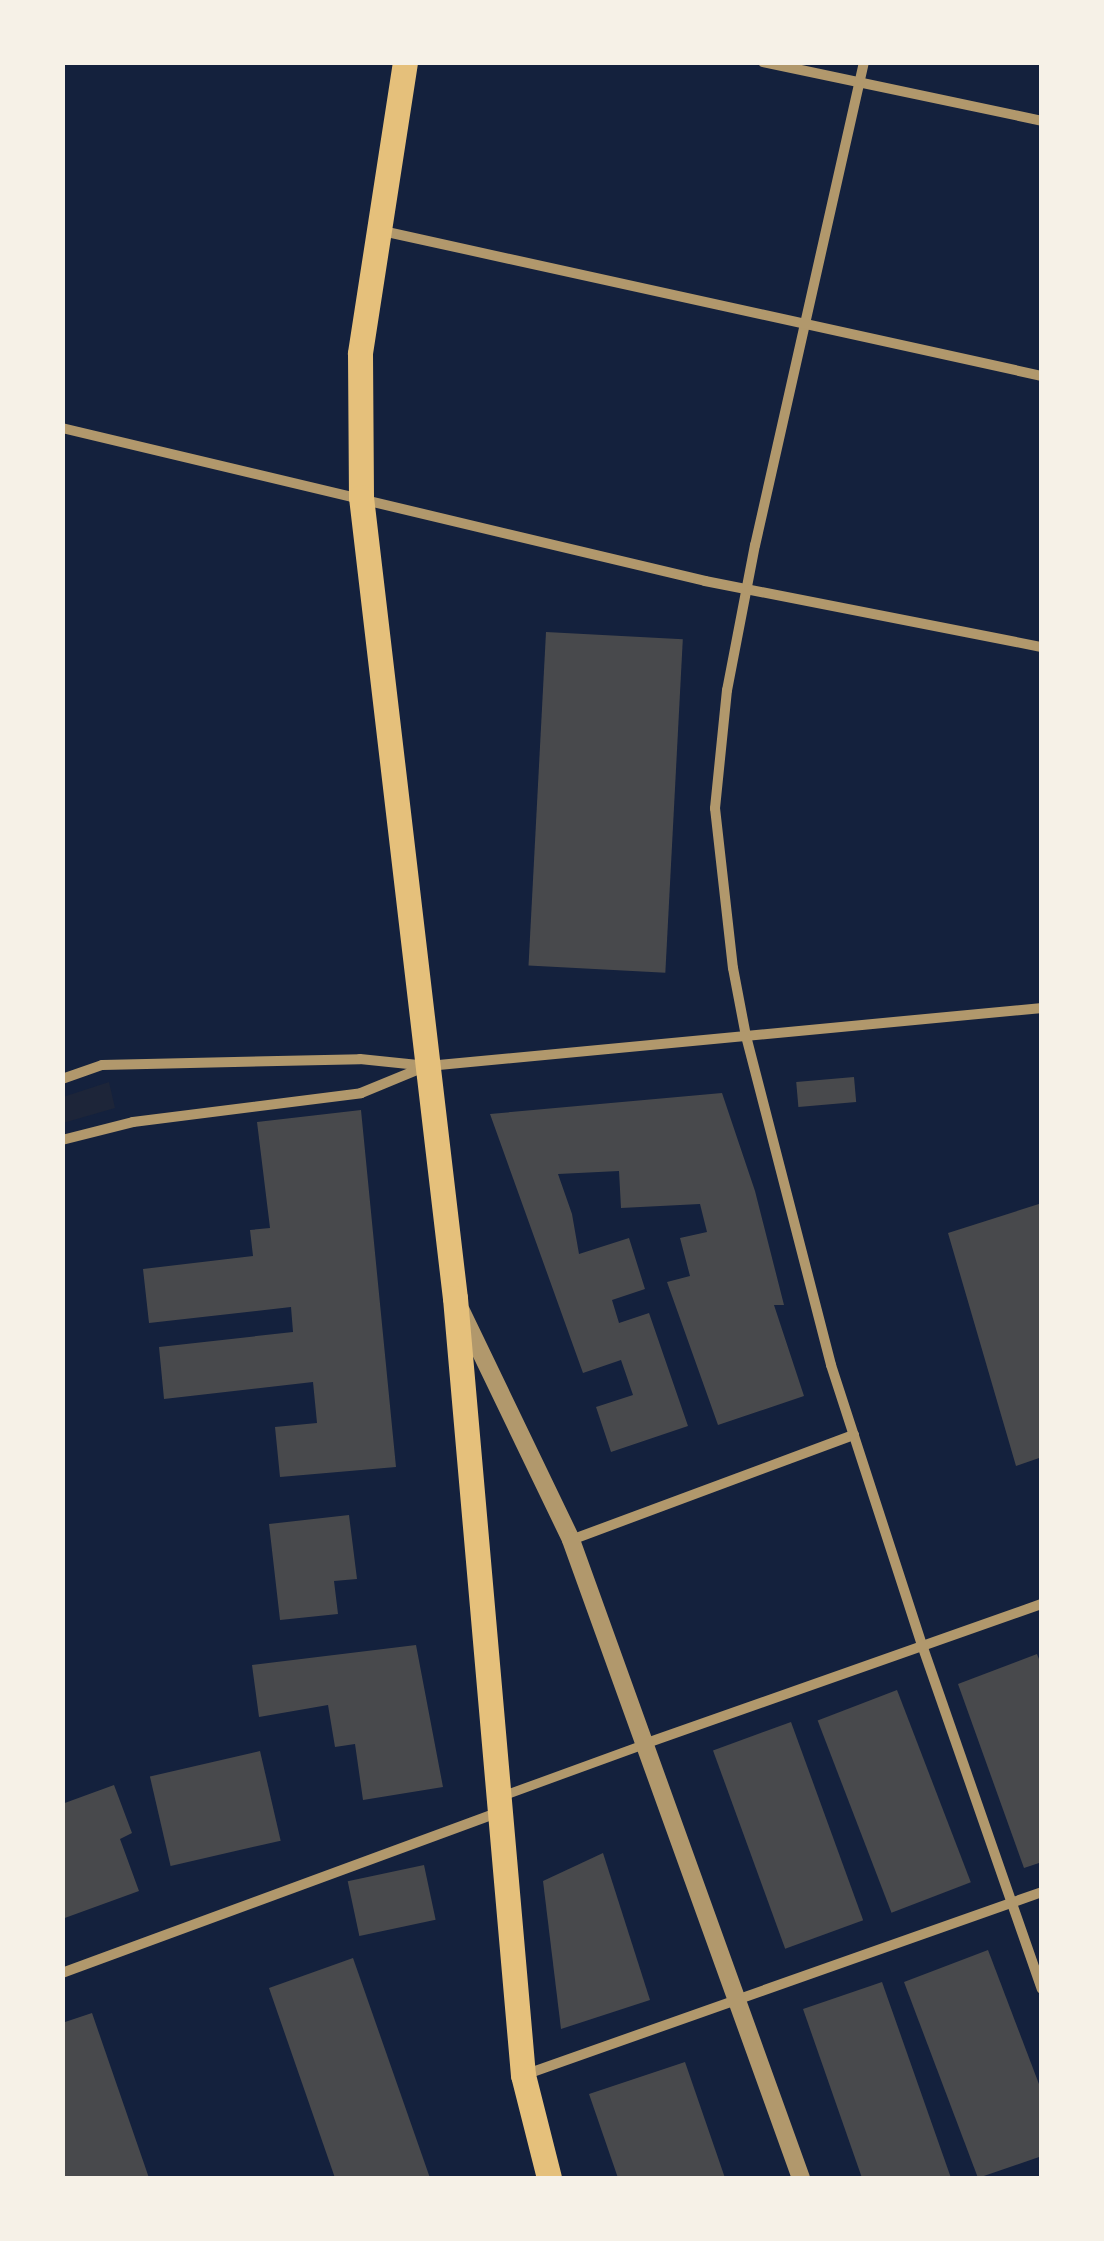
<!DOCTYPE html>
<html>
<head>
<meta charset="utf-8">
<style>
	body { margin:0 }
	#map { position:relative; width:1104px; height:2241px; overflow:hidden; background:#14213d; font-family:"PT Sans Narrow",sans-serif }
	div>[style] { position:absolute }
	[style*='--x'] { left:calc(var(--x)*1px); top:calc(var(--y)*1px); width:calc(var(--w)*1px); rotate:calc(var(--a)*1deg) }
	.green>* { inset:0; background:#1d2539 }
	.building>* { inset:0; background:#48494c; transform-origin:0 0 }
	.pedestrian>* { height:9px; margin:-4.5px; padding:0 4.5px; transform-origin:4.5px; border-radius:4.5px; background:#b1986c }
	.minor>* { height:10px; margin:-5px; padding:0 5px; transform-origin:5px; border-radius:5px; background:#b1986c }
	.tertiary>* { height:18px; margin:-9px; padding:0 9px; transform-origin:9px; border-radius:9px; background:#b1986c }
	.primary>* { height:25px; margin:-12.5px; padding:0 12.5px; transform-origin:12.5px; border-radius:12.5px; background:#e5c07b }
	span { translate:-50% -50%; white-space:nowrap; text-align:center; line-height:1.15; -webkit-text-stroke:8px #f6f1e7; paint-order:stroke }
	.frame { position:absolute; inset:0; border:65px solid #f6f1e7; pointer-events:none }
</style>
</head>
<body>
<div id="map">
	<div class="green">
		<div style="clip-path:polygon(109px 1082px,115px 1108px,63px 1123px,63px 1097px)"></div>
	</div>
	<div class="building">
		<div style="left:546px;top:632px;width:137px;height:334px;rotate:3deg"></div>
		<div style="left:854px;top:1077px;width:25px;height:58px;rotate:85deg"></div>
		<div style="clip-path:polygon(722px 1093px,755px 1191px,784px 1305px,774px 1305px,804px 1396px,718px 1425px,667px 1282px,690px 1276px,680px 1238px,707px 1232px,700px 1204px,621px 1208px,619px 1171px,558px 1174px,572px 1214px,579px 1254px,629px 1238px,645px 1289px,612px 1300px,619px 1323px,649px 1313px,688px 1426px,611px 1452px,596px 1407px,633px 1395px,621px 1360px,583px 1373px,490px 1114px)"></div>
		<div style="clip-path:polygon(361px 1110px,396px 1467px,280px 1477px,275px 1427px,317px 1423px,313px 1382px,164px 1399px,159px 1347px,293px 1332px,291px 1307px,149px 1323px,143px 1269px,253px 1256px,250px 1230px,270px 1228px,257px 1122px)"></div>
		<div style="clip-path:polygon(1042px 1203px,1042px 1457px,1016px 1466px,948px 1233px)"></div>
		<div style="clip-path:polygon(349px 1515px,357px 1579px,334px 1581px,338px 1614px,280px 1620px,269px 1524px)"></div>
		<div style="clip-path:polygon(416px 1645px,443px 1787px,363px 1800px,355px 1744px,335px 1747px,328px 1705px,259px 1717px,252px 1665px)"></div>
		<div style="clip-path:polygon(1037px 1654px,1042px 1667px,1042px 1862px,1024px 1868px,958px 1684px)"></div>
		<div style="left:897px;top:1690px;width:206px;height:85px;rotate:69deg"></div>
		<div style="left:791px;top:1722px;width:211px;height:83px;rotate:70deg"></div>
		<div style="left:260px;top:1751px;width:92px;height:113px;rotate:77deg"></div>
		<div style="clip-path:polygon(114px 1785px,132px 1833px,120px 1839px,139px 1891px,62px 1919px,62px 1804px)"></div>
		<div style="clip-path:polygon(603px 1853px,650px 2000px,561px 2029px,543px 1881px)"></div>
		<div style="left:424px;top:1865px;width:56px;height:78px;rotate:78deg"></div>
		<div style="clip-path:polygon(988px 1950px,1042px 2092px,1042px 2156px,978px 2178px,904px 1982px)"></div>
		<div style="clip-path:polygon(353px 1958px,430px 2178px,335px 2178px,269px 1988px)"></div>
		<div style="clip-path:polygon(882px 1982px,951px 2178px,862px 2178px,803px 2009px)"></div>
		<div style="clip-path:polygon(92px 2013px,149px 2178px,62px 2178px,62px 2023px)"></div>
		<div style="clip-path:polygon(685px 2062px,725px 2178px,618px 2178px,589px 2094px)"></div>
	</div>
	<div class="pedestrian">
		<div style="--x:501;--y:1796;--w:152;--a:-20"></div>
	</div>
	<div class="minor">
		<div style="--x:763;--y:62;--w:285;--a:11.9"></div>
		<div style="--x:864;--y:62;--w:495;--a:102.7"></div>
		<div style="--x:755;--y:545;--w:148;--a:100.9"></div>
		<div style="--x:727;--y:690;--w:119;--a:95.8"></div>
		<div style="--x:715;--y:808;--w:161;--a:83.6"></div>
		<div style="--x:733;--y:968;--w:69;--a:79.2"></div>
		<div style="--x:746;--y:1036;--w:340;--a:75.5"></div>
		<div style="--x:831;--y:1365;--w:294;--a:72"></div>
		<div style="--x:922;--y:1645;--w:364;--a:70.8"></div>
		<div style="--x:378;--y:230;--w:680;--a:12.4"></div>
		<div style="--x:62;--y:428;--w:661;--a:13.38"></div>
		<div style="--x:705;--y:581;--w:343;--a:11.1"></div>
		<div style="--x:62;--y:1079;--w:42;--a:-19.3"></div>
		<div style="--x:102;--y:1065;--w:258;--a:-1.3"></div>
		<div style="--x:360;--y:1059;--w:68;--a:5.9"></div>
		<div style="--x:428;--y:1066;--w:617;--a:-5.4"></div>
		<div style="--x:62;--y:1140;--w:73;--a:-14.2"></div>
		<div style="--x:133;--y:1122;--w:230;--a:-7.2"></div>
		<div style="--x:361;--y:1093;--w:66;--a:-22.3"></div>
		<div style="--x:571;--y:1540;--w:302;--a:-20.4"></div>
		<div style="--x:644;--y:1744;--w:422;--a:-19.4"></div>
		<div style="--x:62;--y:1973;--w:464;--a:-20.2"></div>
		<div style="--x:524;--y:2075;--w:549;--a:-19.46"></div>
	</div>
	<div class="tertiary">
		<div style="--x:461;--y:1311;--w:254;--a:64.3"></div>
		<div style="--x:571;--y:1540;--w:678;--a:70.18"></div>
	</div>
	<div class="primary">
		<div style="--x:405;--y:62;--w:295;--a:98.8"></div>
		<div style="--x:360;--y:354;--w:143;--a:89.6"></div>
		<div style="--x:361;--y:497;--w:806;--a:83.31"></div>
		<div style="--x:455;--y:1298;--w:780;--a:85"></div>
		<div style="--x:523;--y:2075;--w:106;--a:75.8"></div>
	</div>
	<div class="frame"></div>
</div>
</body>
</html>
